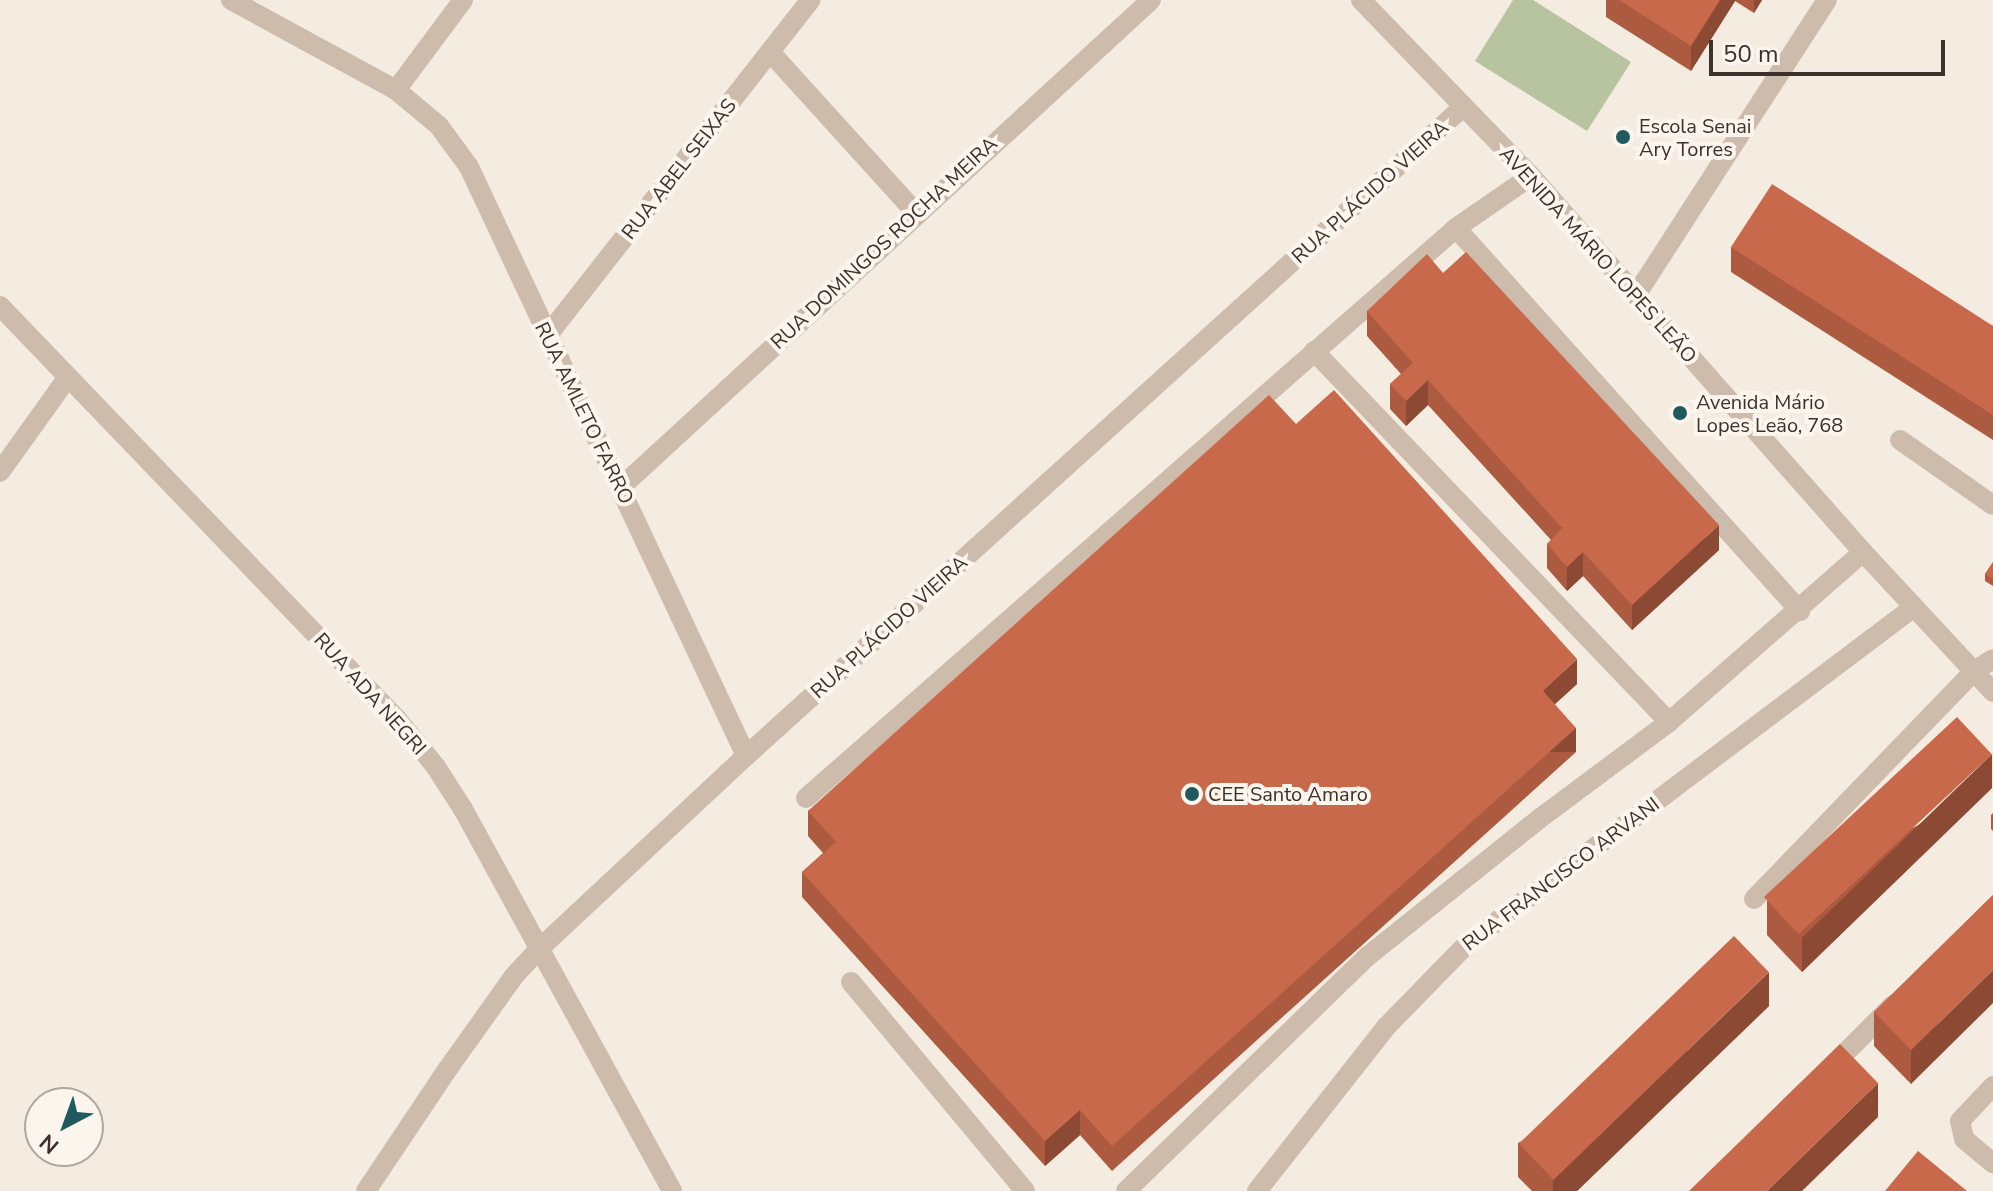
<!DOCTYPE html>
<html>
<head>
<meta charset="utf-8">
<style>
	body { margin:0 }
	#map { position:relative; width:1993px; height:1191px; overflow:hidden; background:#f4ebe1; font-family:"Nunito Sans",sans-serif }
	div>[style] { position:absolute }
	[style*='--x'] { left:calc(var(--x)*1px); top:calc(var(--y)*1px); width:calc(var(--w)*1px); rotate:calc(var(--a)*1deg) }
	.green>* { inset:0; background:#b8c4a0 }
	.minor>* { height:20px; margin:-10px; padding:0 10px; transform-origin:10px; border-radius:10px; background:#cdbbac }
	.wall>* { inset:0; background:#ac5a40 }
	.shaded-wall>* { inset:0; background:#8c4a34; transform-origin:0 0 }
	.building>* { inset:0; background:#c8694b; transform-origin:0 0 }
	.dots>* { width:22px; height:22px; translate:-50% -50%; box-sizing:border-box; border:4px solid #fbf5ee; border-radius:50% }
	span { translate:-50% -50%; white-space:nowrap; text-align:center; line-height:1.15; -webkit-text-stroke:8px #fbf5ee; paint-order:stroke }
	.poi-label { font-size:20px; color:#3b302b }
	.left { translate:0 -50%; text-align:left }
	.street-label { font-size:20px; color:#3b302b }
	.north { position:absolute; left:24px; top:1087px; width:80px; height:80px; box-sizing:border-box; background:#fbf5ee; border:2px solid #aea6a0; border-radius:50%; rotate:221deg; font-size:22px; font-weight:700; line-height:32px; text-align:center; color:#3b302b }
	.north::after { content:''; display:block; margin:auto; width:28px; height:36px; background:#1f5a5e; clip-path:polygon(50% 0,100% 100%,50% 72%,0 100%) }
	.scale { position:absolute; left:1709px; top:40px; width:236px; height:36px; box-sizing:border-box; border:4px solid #3b302b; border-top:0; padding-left:10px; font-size:24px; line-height:28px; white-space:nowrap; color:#3b302b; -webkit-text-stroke:6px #fbf5ee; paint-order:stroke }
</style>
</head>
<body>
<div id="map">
	<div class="green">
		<div style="clip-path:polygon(1513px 0,1533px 0,1631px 62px,1587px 131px,1475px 61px)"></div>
	</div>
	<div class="minor">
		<div style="--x:231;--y:0;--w:188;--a:28.6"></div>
		<div style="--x:396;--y:90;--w:56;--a:39.9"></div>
		<div style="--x:439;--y:126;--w:51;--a:53.8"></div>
		<div style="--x:469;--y:167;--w:651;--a:64.81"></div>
		<div style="--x:1361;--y:0;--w:245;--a:46"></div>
		<div style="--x:1531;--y:176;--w:502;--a:48.56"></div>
		<div style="--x:1863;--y:552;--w:191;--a:47.1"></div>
		<div style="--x:771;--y:53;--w:216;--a:47.8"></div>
		<div style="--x:396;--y:90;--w:112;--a:-53.3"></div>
		<div style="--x:1456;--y:228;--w:515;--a:48.07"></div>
		<div style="--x:1636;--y:295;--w:351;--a:-57.1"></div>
		<div style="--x:0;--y:306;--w:573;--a:46.13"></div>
		<div style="--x:397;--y:719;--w:62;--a:50.9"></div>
		<div style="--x:436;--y:767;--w:50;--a:57.3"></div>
		<div style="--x:463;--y:809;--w:435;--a:61.3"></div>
		<div style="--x:547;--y:336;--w:427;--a:-51.9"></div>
		<div style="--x:1314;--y:351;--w:513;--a:46.26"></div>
		<div style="--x:1900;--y:440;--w:113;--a:35"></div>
		<div style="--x:0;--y:472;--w:117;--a:-54.4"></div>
		<div style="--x:620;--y:488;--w:721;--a:-42.58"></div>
		<div style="--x:806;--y:798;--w:865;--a:-41.25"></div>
		<div style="--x:1456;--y:228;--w:91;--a:-34.7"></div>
		<div style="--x:1754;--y:899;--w:317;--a:-46"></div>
		<div style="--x:1974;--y:671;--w:22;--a:-32"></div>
		<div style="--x:851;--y:982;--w:272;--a:50.2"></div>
		<div style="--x:1828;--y:1070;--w:92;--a:-45"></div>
		<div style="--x:1993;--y:1086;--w:48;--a:133.3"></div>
		<div style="--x:1960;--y:1121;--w:18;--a:77"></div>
		<div style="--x:1964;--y:1139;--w:38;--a:40"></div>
		<div style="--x:366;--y:1191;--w:146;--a:-56.2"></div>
		<div style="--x:447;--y:1070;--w:115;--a:-54.5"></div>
		<div style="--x:514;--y:976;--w:37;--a:-47"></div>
		<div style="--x:539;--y:949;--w:283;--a:-43"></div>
		<div style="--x:746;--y:756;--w:967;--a:-42.15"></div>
		<div style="--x:1126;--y:1191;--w:337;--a:-44.2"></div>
		<div style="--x:1368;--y:956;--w:219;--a:-38.7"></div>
		<div style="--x:1539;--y:819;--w:162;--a:-36.7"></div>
		<div style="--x:1669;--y:722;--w:258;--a:-41.2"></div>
		<div style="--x:1257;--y:1191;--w:209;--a:-51.8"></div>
		<div style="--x:1386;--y:1027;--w:117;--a:-45.7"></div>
		<div style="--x:1468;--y:943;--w:558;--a:-36.99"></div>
	</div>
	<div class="wall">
		<div style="clip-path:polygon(1606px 0,1762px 0,1754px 13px,1735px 1px,1691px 71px,1606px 17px)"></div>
		<div style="clip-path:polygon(1731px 247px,1993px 326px,1993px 440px,1731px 272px)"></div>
		<div style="clip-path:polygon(1443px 273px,1719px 550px,1632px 630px,1583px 576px,1567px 591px,1547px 568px,1547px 544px,1551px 540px,1428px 405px,1406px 426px,1390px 409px,1390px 384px,1401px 374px,1367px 336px,1367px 311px)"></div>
		<div style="clip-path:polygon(1296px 424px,1577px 684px,1555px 704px,1576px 752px,1112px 1171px,1080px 1135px,1045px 1166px,802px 897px,802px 872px,823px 853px,808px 836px,808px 811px)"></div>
		<div style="clip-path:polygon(1993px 562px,1993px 586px,1985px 581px,1985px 574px)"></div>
		<div style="clip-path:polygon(1992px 788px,1802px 972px,1767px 935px,1767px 901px)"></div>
		<div style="clip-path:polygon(1993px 813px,1993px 831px,1991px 829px,1991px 815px)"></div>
		<div style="clip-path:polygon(1993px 895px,1911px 1084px,1874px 1046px,1874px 1012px)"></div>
		<div style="clip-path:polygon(1769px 1006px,1577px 1191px,1532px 1191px,1518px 1177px,1518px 1143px)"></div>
	</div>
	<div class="shaded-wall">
		<div style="clip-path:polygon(1720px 0,1735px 0,1735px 1px,1691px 71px,1691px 46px)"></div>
		<div style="clip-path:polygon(1754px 0,1762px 0,1754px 13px)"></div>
		<div style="clip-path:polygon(1428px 380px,1428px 405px,1406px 426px,1406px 401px)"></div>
		<div style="clip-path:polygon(1719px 525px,1719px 550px,1632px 630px,1632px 605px)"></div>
		<div style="clip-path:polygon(1583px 552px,1583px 576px,1567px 591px,1567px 567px)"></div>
		<div style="clip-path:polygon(1577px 659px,1577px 684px,1543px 715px,1543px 691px)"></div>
		<div style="left:1576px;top:728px;width:24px;height:625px;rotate:90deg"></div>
		<div style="clip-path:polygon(1992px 754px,1992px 788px,1802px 972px,1802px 938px)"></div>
		<div style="clip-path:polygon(1993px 970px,1993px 1003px,1911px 1084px,1911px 1050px)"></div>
		<div style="clip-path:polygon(1769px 972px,1769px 1006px,1577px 1191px,1553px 1191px,1553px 1180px)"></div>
		<div style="clip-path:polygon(1878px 1083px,1878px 1117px,1802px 1191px,1767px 1191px)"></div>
		<div style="clip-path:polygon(1080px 1110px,1080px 1135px,1045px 1166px,1045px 1141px)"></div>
	</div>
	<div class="building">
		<div style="clip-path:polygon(1619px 0,1720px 0,1691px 46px)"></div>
		<div style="clip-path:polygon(1772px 184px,1993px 326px,1993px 415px,1731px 247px)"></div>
		<div style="clip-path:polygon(1466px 252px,1719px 525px,1632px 605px,1583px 552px,1567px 567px,1547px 544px,1562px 528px,1428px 380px,1406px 401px,1390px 384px,1413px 363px,1367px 311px,1427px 254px,1443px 273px)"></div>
		<div style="clip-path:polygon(1334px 390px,1577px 659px,1543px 691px,1576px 728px,1112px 1146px,1080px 1110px,1045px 1141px,802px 872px,836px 842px,808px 811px,1269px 395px,1296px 424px)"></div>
		<div style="clip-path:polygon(1993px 562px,1993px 579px,1985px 574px)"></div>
		<div style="left:1957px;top:717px;width:51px;height:264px;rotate:47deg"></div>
		<div style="clip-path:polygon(1993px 895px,1993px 970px,1911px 1050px,1874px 1012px)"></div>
		<div style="left:1734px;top:936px;width:50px;height:299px;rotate:46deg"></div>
		<div style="clip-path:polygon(1840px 1044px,1878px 1083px,1767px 1191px,1689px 1191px)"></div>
		<div style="clip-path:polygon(1918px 1151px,1967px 1191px,1885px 1191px)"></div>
	</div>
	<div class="dots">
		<div style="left:1623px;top:137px;background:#1f5a5e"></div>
		<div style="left:1680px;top:413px;background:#1f5a5e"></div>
		<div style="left:1192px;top:794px;background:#1f5a5e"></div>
	</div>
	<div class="poi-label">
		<span class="left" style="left:1639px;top:138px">Escola Senai<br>Ary Torres</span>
		<span class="left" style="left:1696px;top:414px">Avenida Mário<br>Lopes Leão, 768</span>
		<span class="left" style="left:1208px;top:794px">CEE Santo Amaro</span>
	</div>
	<div class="street-label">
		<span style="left:679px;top:169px;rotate:-52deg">RUA ABEL SEIXAS</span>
		<span style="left:1370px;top:192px;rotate:-42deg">RUA PLÁCIDO VIEIRA</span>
		<span style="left:884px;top:243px;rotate:-43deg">RUA DOMINGOS ROCHA MEIRA</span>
		<span style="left:1598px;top:255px;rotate:48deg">AVENIDA MÁRIO LOPES LEÃO</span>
		<span style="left:584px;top:413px;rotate:64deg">RUA AMLETO FARRO</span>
		<span style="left:889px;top:627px;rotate:-42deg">RUA PLÁCIDO VIEIRA</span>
		<span style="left:370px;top:694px;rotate:48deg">RUA ADA NEGRI</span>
		<span style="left:1561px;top:874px;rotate:-37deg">RUA FRANCISCO ARVANI</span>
	</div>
	<div class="north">N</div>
	<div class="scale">50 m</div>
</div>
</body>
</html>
